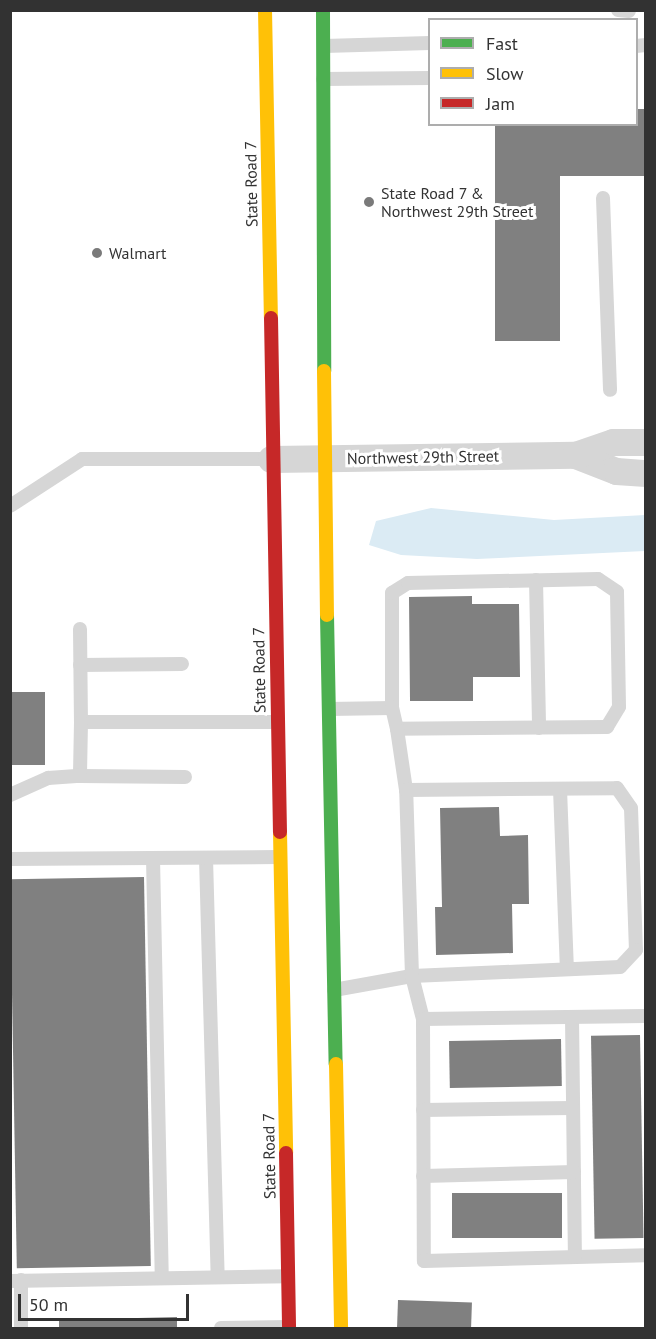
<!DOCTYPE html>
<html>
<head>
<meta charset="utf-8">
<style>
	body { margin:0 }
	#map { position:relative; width:656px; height:1339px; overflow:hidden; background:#fff; font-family:"PT Sans",sans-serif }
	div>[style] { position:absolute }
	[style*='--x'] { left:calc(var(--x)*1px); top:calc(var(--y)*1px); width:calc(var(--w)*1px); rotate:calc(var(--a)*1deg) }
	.water>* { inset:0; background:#dbebf4 }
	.building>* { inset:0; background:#808080; transform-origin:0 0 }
	.lane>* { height:14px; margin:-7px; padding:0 7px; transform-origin:7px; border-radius:7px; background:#d6d6d6 }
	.street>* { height:27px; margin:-13.5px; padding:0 13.5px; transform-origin:13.5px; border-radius:13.5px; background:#d6d6d6 }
	.fast>* { height:14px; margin:-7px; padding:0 7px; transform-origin:7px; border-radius:7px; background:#4caf50 }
	.slow>* { height:14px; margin:-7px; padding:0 7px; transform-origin:7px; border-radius:7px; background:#ffc107 }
	.jam>* { height:14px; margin:-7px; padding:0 7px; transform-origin:7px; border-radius:7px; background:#c62828 }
	.dots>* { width:16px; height:16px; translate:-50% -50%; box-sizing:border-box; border:3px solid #fff; border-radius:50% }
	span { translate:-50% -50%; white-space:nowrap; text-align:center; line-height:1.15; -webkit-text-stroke:6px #fff; paint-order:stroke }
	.street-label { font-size:16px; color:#323232 }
	.poi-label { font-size:16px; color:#323232 }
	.left { translate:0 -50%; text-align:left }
	.frame { position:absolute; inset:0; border:12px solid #323232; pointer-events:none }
	.legend { position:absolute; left:428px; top:18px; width:210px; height:108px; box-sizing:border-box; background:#fff; border:2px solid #adadad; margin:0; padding:8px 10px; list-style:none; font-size:18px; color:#323232 }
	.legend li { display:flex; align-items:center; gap:12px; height:30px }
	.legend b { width:30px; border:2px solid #adadad }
	.scale { position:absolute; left:18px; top:1294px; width:171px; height:27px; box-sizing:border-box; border:3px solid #323232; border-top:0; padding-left:8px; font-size:18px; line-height:21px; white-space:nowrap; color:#323232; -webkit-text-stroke:4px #fff; paint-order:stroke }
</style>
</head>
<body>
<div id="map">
	<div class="water">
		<div style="clip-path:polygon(431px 508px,554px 520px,645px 515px,645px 551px,477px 559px,401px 555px,369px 545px,376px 521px)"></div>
	</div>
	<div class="building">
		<div style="clip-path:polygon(636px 109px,646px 109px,646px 176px,560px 176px,560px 341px,495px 341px,495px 124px,636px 124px)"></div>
		<div style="clip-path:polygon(472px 596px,472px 604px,519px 604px,520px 677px,473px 677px,473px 701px,410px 701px,409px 597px)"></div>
		<div style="left:10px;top:692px;width:35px;height:73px"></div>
		<div style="clip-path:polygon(499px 807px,500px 836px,528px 835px,529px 904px,512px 904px,513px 953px,436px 955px,435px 907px,442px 907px,440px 808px)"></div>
		<div style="left:144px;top:877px;width:389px;height:134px;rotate:89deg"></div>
		<div style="left:640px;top:1035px;width:203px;height:49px;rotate:89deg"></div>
		<div style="left:561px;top:1039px;width:47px;height:112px;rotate:89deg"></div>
		<div style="left:562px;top:1193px;width:45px;height:110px;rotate:90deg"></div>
		<div style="left:398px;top:1300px;width:74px;height:28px;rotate:2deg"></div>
		<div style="clip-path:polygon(177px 1317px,177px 1328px,59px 1328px,59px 1320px)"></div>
	</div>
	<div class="lane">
		<div style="--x:618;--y:10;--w:11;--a:5"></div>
		<div style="--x:324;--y:46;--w:106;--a:-1.6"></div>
		<div style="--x:636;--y:46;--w:10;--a:-6"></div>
		<div style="--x:323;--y:79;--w:107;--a:-0.5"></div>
		<div style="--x:603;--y:198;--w:192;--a:87.9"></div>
		<div style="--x:10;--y:506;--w:86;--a:-33.1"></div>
		<div style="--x:82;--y:459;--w:189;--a:0"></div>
		<div style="--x:536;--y:580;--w:148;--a:88.8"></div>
		<div style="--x:80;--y:629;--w:93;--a:89.4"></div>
		<div style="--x:81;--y:722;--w:195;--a:0"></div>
		<div style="--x:80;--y:665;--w:102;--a:-0.6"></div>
		<div style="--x:329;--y:709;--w:63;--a:-0.9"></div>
		<div style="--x:392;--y:708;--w:115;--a:-90"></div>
		<div style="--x:392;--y:593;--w:19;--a:-32"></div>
		<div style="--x:408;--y:583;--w:190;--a:-1.2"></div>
		<div style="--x:598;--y:579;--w:23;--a:34"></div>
		<div style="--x:617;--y:592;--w:115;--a:89"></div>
		<div style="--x:619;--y:707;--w:23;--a:121"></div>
		<div style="--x:607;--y:727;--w:210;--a:179.5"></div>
		<div style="--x:397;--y:729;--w:22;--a:-103"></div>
		<div style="--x:81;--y:722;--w:54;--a:91.1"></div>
		<div style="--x:80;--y:776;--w:105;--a:0.5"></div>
		<div style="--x:397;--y:729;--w:62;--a:81.6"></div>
		<div style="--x:560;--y:789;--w:180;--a:87.8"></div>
		<div style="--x:10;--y:795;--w:42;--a:-24.1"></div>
		<div style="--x:48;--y:778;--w:32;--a:-4"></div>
		<div style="--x:153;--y:858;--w:419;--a:88.8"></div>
		<div style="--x:206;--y:858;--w:418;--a:88.4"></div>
		<div style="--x:10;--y:859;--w:269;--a:-0.4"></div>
		<div style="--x:334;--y:990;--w:79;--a:-10.2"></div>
		<div style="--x:412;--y:976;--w:186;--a:-91.8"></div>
		<div style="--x:406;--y:790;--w:211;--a:-0.5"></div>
		<div style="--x:617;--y:788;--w:24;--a:55"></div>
		<div style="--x:631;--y:808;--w:142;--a:88"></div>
		<div style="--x:636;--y:950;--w:23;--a:133"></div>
		<div style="--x:620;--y:967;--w:208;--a:177.5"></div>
		<div style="--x:412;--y:976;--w:44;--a:75.7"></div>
		<div style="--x:423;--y:1019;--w:242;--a:89.8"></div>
		<div style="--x:424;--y:1261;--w:222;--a:-1.5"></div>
		<div style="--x:572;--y:1017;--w:240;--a:89.3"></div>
		<div style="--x:423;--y:1019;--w:223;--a:-0.8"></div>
		<div style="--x:423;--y:1110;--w:150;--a:-0.8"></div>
		<div style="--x:423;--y:1176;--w:151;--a:-1.5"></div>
		<div style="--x:21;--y:1280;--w:48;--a:90"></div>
		<div style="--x:10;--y:1281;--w:278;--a:-1"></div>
		<div style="--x:221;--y:1328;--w:68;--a:-0.8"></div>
	</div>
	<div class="street">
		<div style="--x:575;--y:455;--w:44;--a:21.3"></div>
		<div style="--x:616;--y:471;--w:30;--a:4"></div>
		<div style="--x:271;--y:459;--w:304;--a:-0.8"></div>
		<div style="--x:575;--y:455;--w:40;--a:-18.9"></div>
		<div style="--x:613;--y:442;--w:33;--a:0"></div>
	</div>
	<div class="fast">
		<div style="--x:323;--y:10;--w:361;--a:89.8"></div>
		<div style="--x:327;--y:615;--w:449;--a:88.9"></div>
	</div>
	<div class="slow">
		<div style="--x:265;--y:10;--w:308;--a:88.9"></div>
		<div style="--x:324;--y:371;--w:244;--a:89.3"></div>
		<div style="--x:280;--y:832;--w:321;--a:88.9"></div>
		<div style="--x:336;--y:1064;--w:264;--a:88.9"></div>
	</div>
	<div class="jam">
		<div style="--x:271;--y:318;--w:514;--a:89"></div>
		<div style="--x:286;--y:1153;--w:175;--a:89"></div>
	</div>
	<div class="dots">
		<div style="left:369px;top:202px;background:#7a7a7a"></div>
		<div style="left:97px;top:253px;background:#7a7a7a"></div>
	</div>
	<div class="street-label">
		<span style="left:251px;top:184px;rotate:-91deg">State Road 7</span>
		<span style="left:423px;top:457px;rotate:-1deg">Northwest 29th Street</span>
		<span style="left:259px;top:670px;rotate:-91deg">State Road 7</span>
		<span style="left:269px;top:1156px;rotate:-91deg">State Road 7</span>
	</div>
	<div class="poi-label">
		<span class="left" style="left:381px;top:202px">State Road 7 &amp;<br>Northwest 29th Street</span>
		<span class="left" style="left:109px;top:253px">Walmart</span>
	</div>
	<div class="frame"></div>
	<ul class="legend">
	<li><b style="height:8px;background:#4caf50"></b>Fast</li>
	<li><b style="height:8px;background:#ffc107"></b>Slow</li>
	<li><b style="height:8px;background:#c62828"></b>Jam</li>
	</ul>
	<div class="scale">50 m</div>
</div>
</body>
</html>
